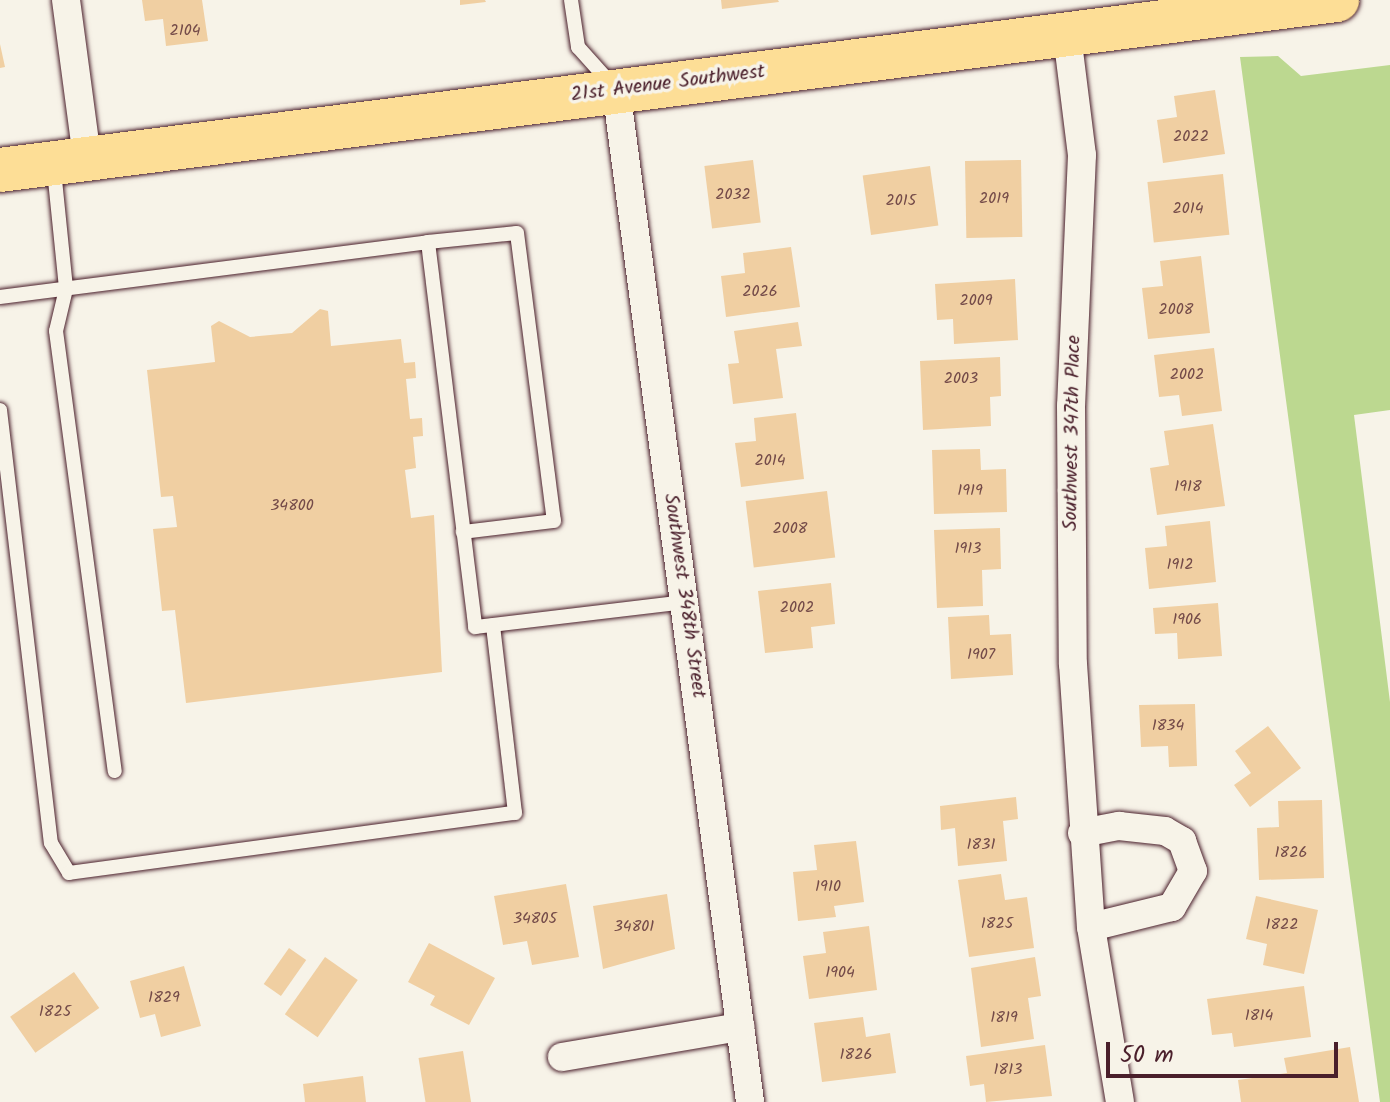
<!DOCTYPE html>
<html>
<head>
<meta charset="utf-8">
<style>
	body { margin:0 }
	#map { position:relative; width:1390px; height:1102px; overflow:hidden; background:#f7f3e8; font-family:Kalam,sans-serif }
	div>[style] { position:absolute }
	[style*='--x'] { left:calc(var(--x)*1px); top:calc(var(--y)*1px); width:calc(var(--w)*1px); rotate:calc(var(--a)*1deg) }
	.green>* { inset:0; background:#bcd890 }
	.building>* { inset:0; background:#f0cfa2; transform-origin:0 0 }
	.roads { filter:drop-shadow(0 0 2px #4a1f2b) drop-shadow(0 0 2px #4a1f2b) }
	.service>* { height:14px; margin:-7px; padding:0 7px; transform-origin:7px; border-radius:7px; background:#f7f3e8 }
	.minor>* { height:28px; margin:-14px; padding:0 14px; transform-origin:14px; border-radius:14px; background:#f7f3e8 }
	.primary>* { height:44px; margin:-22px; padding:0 22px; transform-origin:22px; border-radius:22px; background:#fdde96 }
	span { translate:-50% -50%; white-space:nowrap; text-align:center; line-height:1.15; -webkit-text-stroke:7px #f7f3e8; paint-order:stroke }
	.number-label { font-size:16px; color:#744b49 }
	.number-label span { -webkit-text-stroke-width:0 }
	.street-label { font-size:20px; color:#4a1f2b }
	.scale { position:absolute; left:1106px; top:1042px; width:232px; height:36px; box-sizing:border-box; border:4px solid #4a1f2b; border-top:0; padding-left:10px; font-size:24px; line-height:28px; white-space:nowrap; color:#4a1f2b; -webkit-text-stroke:6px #f7f3e8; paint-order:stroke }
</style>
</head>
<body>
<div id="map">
	<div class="green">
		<div style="clip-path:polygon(1278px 56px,1301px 76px,1390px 65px,1390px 410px,1354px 415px,1390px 702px,1390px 1102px,1380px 1102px,1240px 57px)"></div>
	</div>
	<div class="building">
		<div style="clip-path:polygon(142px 0,202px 0,208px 41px,166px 46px,163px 19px,145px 21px)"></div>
		<div style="clip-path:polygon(460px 0,485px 0,486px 2px,460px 5px)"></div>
		<div style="clip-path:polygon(721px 0,778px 0,779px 2px,722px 9px)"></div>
		<div style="clip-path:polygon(0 44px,5px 67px,0 68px)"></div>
		<div style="clip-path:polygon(1215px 90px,1225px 154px,1163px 163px,1157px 120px,1177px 117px,1174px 96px)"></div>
		<div style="left:753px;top:160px;width:63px;height:49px;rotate:83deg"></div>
		<div style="left:1021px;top:160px;width:77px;height:56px;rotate:89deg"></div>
		<div style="left:930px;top:166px;width:60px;height:68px;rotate:82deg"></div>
		<div style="left:1223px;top:174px;width:61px;height:76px;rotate:84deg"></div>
		<div style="clip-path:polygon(791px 247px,800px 307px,726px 317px,721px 276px,745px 273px,743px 253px)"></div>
		<div style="clip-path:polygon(1201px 256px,1210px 333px,1148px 339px,1142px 288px,1163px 286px,1160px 261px)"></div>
		<div style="clip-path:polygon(1015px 279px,1018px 340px,954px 344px,953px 319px,937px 320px,935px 284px)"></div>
		<div style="clip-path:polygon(320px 309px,328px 311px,331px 346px,401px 339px,404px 363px,415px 362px,416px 378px,406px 379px,410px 419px,422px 418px,423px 436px,413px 437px,416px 468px,405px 470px,411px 518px,434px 515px,442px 672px,186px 703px,175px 610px,162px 611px,153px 529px,177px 527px,173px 496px,161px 497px,147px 370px,215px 362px,211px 326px,219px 321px,250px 337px,292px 333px)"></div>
		<div style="clip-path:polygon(798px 322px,802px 346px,776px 349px,783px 398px,733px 404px,728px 364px,739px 363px,734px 331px)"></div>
		<div style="clip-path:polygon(1214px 348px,1222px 411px,1182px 416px,1179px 395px,1159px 397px,1154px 355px)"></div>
		<div style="clip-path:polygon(1000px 357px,1001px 396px,990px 397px,991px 426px,923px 430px,920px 361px)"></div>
		<div style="clip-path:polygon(796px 413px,804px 479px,741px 487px,735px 443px,756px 441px,754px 418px)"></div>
		<div style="clip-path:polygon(1213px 424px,1225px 506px,1157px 515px,1150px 468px,1169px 465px,1164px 431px)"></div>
		<div style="clip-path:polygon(980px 449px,981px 470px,1006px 469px,1007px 512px,934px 514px,932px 450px)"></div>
		<div style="left:827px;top:491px;width:67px;height:82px;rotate:83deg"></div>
		<div style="clip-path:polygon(1210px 521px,1216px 582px,1149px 589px,1145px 548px,1167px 546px,1165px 526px)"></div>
		<div style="clip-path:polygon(1000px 528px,1001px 569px,982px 570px,983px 606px,937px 608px,934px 530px)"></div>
		<div style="clip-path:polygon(831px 583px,835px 624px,811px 627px,813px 648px,765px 653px,758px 591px)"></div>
		<div style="clip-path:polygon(1218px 603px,1222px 656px,1178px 659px,1177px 633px,1155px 634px,1153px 608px)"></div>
		<div style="clip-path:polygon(989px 615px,990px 635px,1011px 634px,1013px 675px,951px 679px,948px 617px)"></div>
		<div style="clip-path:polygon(1195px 704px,1197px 766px,1169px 767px,1168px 746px,1141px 747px,1139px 705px)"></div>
		<div style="clip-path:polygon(1268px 726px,1301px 768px,1250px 807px,1234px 785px,1251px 773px,1235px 751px)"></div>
		<div style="clip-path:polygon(1016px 797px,1018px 819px,1003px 821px,1007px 861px,958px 866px,955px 828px,941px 830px,940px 806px)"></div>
		<div style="clip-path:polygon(1322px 800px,1324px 878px,1259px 880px,1257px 828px,1279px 827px,1278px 801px)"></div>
		<div style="clip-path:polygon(856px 841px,864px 902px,834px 906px,836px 917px,798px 921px,793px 872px,817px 870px,814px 845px)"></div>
		<div style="clip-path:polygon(1001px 874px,1005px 900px,1027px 897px,1034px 948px,969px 957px,958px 880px)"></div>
		<div style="clip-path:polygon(566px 884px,579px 957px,532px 965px,527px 941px,503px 945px,494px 896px)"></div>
		<div style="clip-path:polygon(667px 894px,675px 949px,603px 969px,593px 906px)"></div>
		<div style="clip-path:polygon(1256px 896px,1318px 910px,1304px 974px,1263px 965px,1267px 944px,1246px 939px)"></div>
		<div style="clip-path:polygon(869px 926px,877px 990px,809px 999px,803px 956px,826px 953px,823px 932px)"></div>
		<div style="clip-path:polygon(429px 943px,495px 978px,469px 1025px,430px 1005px,435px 996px,408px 982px)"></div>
		<div style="left:289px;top:948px;width:21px;height:44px;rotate:35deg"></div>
		<div style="left:325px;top:957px;width:40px;height:70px;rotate:35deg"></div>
		<div style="clip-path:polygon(1035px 957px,1041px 996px,1028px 998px,1034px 1039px,981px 1047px,971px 968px)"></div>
		<div style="clip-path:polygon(184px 966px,201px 1026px,161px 1037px,155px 1014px,140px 1018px,130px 981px)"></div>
		<div style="left:74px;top:972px;width:44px;height:78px;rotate:55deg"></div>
		<div style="clip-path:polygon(1304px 986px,1311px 1037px,1234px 1047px,1232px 1033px,1212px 1035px,1207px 999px)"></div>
		<div style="clip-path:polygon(863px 1017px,866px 1037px,890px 1033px,896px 1073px,822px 1082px,814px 1023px)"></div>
		<div style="clip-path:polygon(1045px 1045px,1052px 1096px,986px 1102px,984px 1084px,970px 1086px,966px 1056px)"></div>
		<div style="clip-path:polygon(1350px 1047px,1359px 1102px,1241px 1102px,1238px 1080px,1287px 1073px,1284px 1058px)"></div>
		<div style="left:463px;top:1051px;width:52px;height:45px;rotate:81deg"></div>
		<div style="clip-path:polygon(363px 1076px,366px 1102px,305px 1102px,303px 1084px)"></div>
	</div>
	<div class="roads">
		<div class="service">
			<div style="--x:571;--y:0;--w:48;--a:81.5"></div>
			<div style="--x:578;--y:47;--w:52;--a:48.1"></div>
			<div style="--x:54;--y:170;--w:120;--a:84.2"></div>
			<div style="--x:66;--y:289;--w:43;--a:103.4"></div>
			<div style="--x:56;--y:331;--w:444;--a:82.4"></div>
			<div style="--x:428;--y:242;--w:89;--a:-5.8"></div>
			<div style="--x:517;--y:233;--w:290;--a:82.7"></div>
			<div style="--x:554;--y:521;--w:92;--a:173.1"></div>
			<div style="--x:0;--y:297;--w:432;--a:-7.3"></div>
			<div style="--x:428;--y:242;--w:388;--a:83"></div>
			<div style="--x:475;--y:627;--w:211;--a:-6.8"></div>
			<div style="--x:0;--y:410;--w:436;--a:83.3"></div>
			<div style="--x:51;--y:843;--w:35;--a:59"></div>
			<div style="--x:69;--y:873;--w:450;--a:-7.7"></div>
			<div style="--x:515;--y:813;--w:189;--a:-96.7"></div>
		</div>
		<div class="minor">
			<div style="--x:66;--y:0;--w:159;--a:82.4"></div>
			<div style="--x:1067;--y:35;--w:121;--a:82.9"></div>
			<div style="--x:1082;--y:155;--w:251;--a:92.5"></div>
			<div style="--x:1071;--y:406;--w:258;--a:89.6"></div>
			<div style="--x:1073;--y:664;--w:264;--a:86.1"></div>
			<div style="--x:1091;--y:927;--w:177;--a:80.6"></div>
			<div style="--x:616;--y:89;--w:1022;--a:82.46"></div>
			<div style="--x:1082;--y:833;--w:38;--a:-11"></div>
			<div style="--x:1119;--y:826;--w:46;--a:6.2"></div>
			<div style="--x:1165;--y:831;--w:20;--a:30"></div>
			<div style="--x:1182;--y:841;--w:32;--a:70"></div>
			<div style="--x:1193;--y:871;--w:42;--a:120.3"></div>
			<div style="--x:1172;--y:907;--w:83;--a:166.1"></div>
			<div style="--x:562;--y:1057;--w:181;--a:-9.6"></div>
		</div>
		<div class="primary">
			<div style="--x:0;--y:170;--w:1348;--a:-7.25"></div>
		</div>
	</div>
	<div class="number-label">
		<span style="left:185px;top:31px">2104</span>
		<span style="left:1191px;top:137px">2022</span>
		<span style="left:733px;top:195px">2032</span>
		<span style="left:994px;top:199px">2019</span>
		<span style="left:901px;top:201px">2015</span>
		<span style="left:1188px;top:209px">2014</span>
		<span style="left:760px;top:292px">2026</span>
		<span style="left:976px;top:301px">2009</span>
		<span style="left:1176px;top:310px">2008</span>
		<span style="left:1187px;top:375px">2002</span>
		<span style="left:961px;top:379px">2003</span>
		<span style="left:770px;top:461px">2014</span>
		<span style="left:1188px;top:487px">1918</span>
		<span style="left:970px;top:491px">1919</span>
		<span style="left:292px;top:506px">34800</span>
		<span style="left:790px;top:529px">2008</span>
		<span style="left:968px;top:549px">1913</span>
		<span style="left:1180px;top:565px">1912</span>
		<span style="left:797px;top:608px">2002</span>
		<span style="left:1187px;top:620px">1906</span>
		<span style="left:981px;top:655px">1907</span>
		<span style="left:1168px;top:726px">1834</span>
		<span style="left:981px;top:845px">1831</span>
		<span style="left:1291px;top:853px">1826</span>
		<span style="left:828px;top:887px">1910</span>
		<span style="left:535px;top:919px">34805</span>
		<span style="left:997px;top:924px">1825</span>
		<span style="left:1282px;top:925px">1822</span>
		<span style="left:634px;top:927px">34801</span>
		<span style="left:840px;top:973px">1904</span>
		<span style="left:164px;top:998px">1829</span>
		<span style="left:55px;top:1012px">1825</span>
		<span style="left:1259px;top:1016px">1814</span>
		<span style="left:1004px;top:1018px">1819</span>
		<span style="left:856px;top:1055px">1826</span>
		<span style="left:1008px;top:1070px">1813</span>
	</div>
	<div class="street-label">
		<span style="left:668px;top:84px;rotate:-7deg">21st Avenue Southwest</span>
		<span style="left:1073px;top:433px;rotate:-89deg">Southwest 347th Place</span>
		<span style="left:684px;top:596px;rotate:82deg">Southwest 348th Street</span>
	</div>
	<div class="scale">50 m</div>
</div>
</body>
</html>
